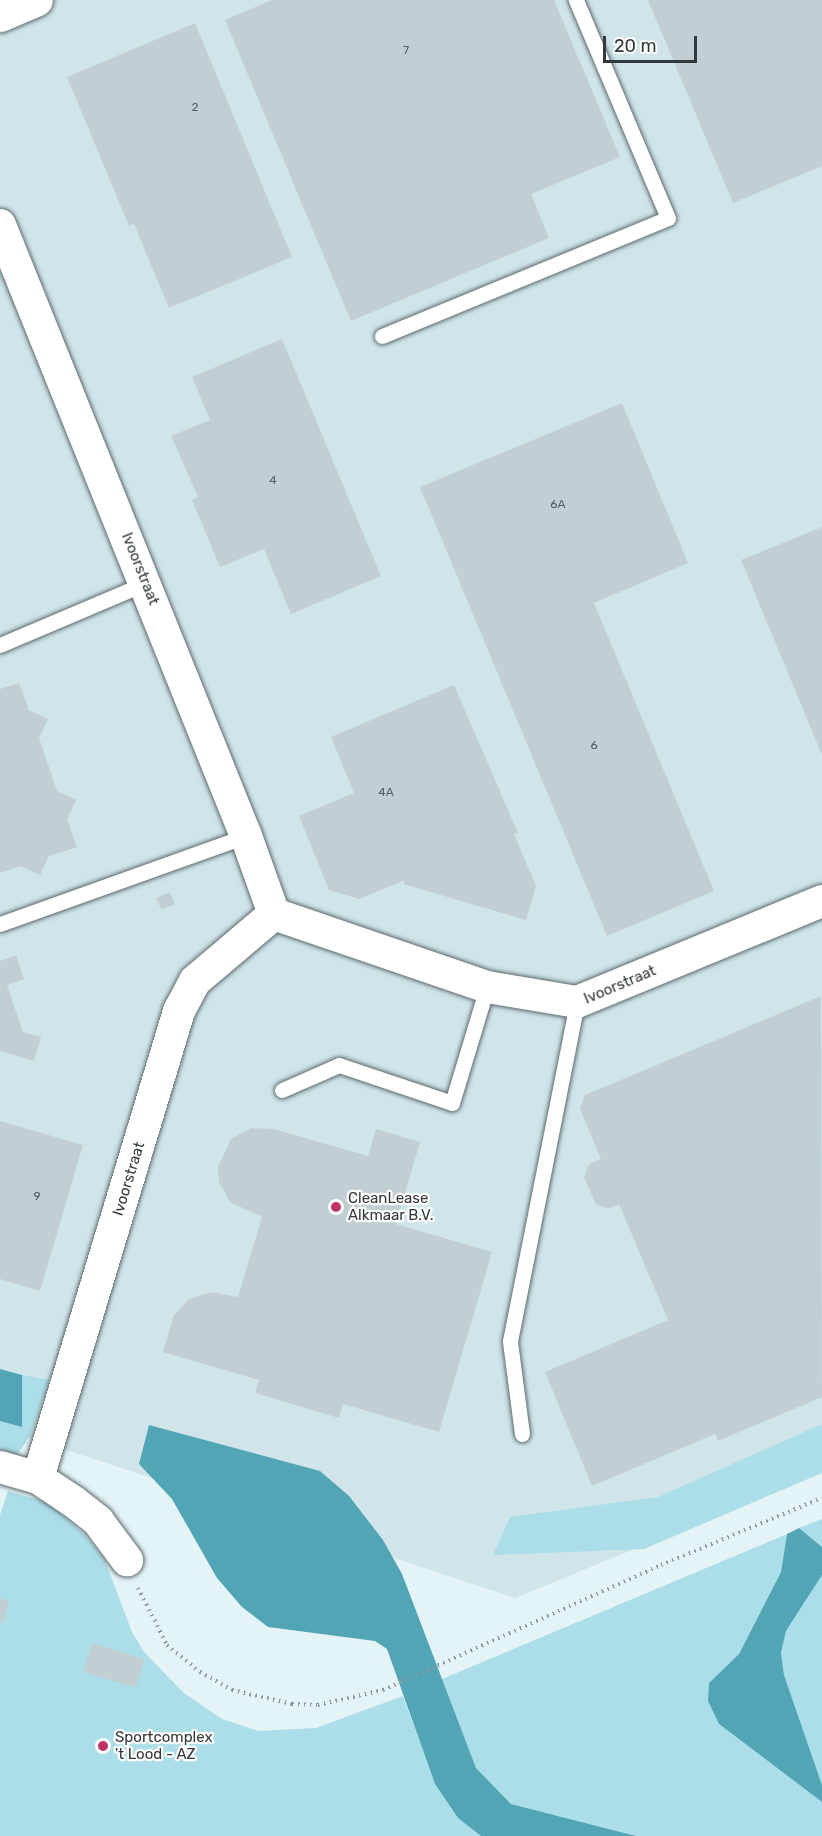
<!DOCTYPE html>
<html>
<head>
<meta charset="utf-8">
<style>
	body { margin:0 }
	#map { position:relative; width:822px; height:1836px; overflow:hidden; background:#e4f3f6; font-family:Rubik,sans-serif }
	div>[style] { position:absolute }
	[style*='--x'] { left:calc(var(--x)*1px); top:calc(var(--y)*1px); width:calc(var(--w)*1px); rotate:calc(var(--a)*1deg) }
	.built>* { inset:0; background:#cfe5ea }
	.green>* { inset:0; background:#abdee9 }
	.water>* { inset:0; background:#51a5b5 }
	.building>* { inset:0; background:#c2cfd2; transform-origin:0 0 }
	.path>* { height:4px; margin-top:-2px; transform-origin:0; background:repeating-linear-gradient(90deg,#8d989a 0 1.5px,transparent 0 6px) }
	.roads { filter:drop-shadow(0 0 2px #5d6a6c) drop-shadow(0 0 2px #5d6a6c) }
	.service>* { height:15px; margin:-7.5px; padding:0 7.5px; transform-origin:7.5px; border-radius:7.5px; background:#fff }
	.minor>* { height:32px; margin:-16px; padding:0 16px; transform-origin:16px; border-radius:16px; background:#fff }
	.tertiary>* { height:33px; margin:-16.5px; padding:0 16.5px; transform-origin:16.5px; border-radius:16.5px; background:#fff }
	.dots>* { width:16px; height:16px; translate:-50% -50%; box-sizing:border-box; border:3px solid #fff; border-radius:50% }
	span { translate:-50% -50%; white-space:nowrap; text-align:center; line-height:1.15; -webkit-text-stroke:4.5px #fff; paint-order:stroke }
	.number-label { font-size:12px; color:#575e60 }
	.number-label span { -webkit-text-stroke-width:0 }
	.street-label { font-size:15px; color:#33383a }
	.poi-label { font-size:15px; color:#33383a }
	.left { translate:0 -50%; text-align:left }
	.scale { position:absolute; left:603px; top:36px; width:94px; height:27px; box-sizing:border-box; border:3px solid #33383a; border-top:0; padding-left:8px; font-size:18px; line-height:21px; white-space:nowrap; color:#33383a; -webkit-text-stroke:4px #fff; paint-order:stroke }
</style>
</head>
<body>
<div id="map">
	<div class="built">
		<div style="clip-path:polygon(0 0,822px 0,822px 1472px,515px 1598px,0 1428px)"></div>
	</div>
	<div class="green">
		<div style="clip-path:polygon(22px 1375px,49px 1380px,30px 1436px,17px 1455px,0 1450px,0 1421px,22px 1427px)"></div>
		<div style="clip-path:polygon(822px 1424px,822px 1473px,644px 1549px,493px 1555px,510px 1517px,658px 1497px)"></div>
		<div style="clip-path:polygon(8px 1491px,49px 1503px,85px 1535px,104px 1558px,132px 1632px,144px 1652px,184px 1693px,222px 1719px,258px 1731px,316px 1728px,403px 1696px,435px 1784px,458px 1818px,481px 1836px,0 1836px,0 1515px)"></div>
		<div style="clip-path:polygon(822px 1519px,822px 1547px,799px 1528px)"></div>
		<div style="clip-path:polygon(787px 1534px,781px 1572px,739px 1654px,709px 1683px,719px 1724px,822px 1802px,822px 1836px,636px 1836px,511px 1804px,476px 1768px,442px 1679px)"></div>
		<div style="clip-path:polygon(822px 1575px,822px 1785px,784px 1675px,781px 1653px,786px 1631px)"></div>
	</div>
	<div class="water">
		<div style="clip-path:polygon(0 1369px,22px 1375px,22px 1427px,0 1421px)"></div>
		<div style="clip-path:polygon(149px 1425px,320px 1471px,349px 1496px,383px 1540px,402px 1574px,476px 1768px,511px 1804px,636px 1836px,481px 1836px,458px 1818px,435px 1784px,387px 1649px,375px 1641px,268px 1627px,242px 1607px,217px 1578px,172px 1499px,139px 1464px)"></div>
		<div style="clip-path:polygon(799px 1528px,822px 1547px,822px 1575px,786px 1631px,781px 1653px,784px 1675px,822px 1785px,822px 1802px,719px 1724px,708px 1701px,709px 1683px,739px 1654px,781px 1572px,787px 1534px)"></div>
	</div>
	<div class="building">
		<div style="clip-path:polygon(272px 0,554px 0,620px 157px,531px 194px,549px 238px,351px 321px,225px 20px)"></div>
		<div style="clip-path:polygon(648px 0,822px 0,822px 166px,733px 203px)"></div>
		<div style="clip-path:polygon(195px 23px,292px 257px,169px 308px,134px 224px,129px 226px,67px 77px)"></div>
		<div style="clip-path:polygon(282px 339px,381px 576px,291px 614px,264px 549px,220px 567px,192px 500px,198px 497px,171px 436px,210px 420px,192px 377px)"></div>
		<div style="clip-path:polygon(622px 403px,688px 563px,594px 603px,714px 891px,607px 936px,420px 487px)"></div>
		<div style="clip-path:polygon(822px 527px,822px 755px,741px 560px)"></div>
		<div style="clip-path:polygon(19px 683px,29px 710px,48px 719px,39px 738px,57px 791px,76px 800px,67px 819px,77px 847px,49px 856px,40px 875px,21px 866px,0 873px,0 689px)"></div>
		<div style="clip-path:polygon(454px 685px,518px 833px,514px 834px,536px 886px,526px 920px,403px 884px,405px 880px,359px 899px,329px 890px,299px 816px,354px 793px,331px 737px)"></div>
		<div style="left:170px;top:892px;width:13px;height:15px;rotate:67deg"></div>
		<div style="clip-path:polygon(16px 955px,24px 979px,7px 985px,23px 1032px,41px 1037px,34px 1061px,0 1051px,0 961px)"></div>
		<div style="clip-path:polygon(821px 996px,822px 1397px,718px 1441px,715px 1434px,592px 1486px,545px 1372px,668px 1320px,619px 1204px,608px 1209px,596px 1204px,587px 1184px,584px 1177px,589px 1164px,601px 1159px,580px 1109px,585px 1095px)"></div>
		<div style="clip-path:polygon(0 1121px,83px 1145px,40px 1291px,0 1279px)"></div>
		<div style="clip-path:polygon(251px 1128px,274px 1129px,368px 1156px,376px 1129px,420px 1142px,396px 1224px,492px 1252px,439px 1432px,343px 1404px,339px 1418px,255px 1393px,259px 1380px,163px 1352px,174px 1315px,189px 1299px,211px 1292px,238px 1297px,262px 1217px,230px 1202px,219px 1182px,218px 1167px,231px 1139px)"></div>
		<div style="clip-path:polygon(0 1598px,9px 1601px,3px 1623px,0 1622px)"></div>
		<div style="left:92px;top:1643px;width:55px;height:30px;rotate:17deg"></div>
	</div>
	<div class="path">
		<div style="--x:138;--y:1588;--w:64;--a:63"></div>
		<div style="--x:167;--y:1645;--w:43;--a:39.3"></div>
		<div style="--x:200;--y:1672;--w:37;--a:29"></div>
		<div style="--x:232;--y:1690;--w:62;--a:13.1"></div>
		<div style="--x:292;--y:1704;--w:26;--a:2"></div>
		<div style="--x:318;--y:1705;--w:67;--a:-13"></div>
		<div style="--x:383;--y:1690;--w:305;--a:-24.2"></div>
		<div style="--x:661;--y:1565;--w:174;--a:-22.6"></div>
	</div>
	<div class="roads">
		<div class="service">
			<div style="--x:382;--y:336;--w:309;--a:-22.4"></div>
			<div style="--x:668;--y:218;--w:237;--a:-112.9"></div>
			<div style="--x:0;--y:645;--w:159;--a:-23"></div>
			<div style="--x:0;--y:924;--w:261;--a:-19.7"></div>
			<div style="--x:282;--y:1090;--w:62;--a:-23.7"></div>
			<div style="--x:339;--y:1065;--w:119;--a:18.6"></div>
			<div style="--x:452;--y:1103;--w:121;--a:-73.2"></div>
			<div style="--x:522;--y:1434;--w:94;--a:-97.4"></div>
			<div style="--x:510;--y:1341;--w:346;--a:-78.8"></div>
		</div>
		<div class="minor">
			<div style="--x:0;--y:225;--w:659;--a:68.07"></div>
			<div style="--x:246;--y:836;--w:83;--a:70.3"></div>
			<div style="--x:274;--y:914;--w:225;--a:18.9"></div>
			<div style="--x:487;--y:987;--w:91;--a:9.5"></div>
			<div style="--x:577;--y:1002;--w:265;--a:-22.4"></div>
			<div style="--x:0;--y:1467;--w:40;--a:16"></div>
			<div style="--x:38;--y:1478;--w:43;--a:33.7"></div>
			<div style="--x:74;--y:1502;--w:31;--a:38"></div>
			<div style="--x:98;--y:1521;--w:49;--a:53.4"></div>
			<div style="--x:38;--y:1478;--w:488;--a:-73.2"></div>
			<div style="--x:179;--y:1011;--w:34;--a:-62"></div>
			<div style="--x:195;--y:981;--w:104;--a:-40.3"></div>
		</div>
		<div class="tertiary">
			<div style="--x:0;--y:15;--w:39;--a:-23"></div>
		</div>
	</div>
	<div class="dots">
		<div style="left:336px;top:1207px;background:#bf3368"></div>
		<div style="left:103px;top:1746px;background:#bf3368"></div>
	</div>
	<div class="number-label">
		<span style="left:406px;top:51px">7</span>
		<span style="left:195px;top:108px">2</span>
		<span style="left:273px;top:481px">4</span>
		<span style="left:558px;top:505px">6A</span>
		<span style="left:594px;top:746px">6</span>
		<span style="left:386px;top:793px">4A</span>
		<span style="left:37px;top:1197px">9</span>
	</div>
	<div class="street-label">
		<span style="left:140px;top:569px;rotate:68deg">Ivoorstraat</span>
		<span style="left:620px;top:985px;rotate:-23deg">Ivoorstraat</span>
		<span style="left:129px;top:1179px;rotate:-73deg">Ivoorstraat</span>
	</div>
	<div class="poi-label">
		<span class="left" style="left:348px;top:1207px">CleanLease<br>Alkmaar B.V.</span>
		<span class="left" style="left:115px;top:1746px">Sportcomplex<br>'t Lood - AZ</span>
	</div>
	<div class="scale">20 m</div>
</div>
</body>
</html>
